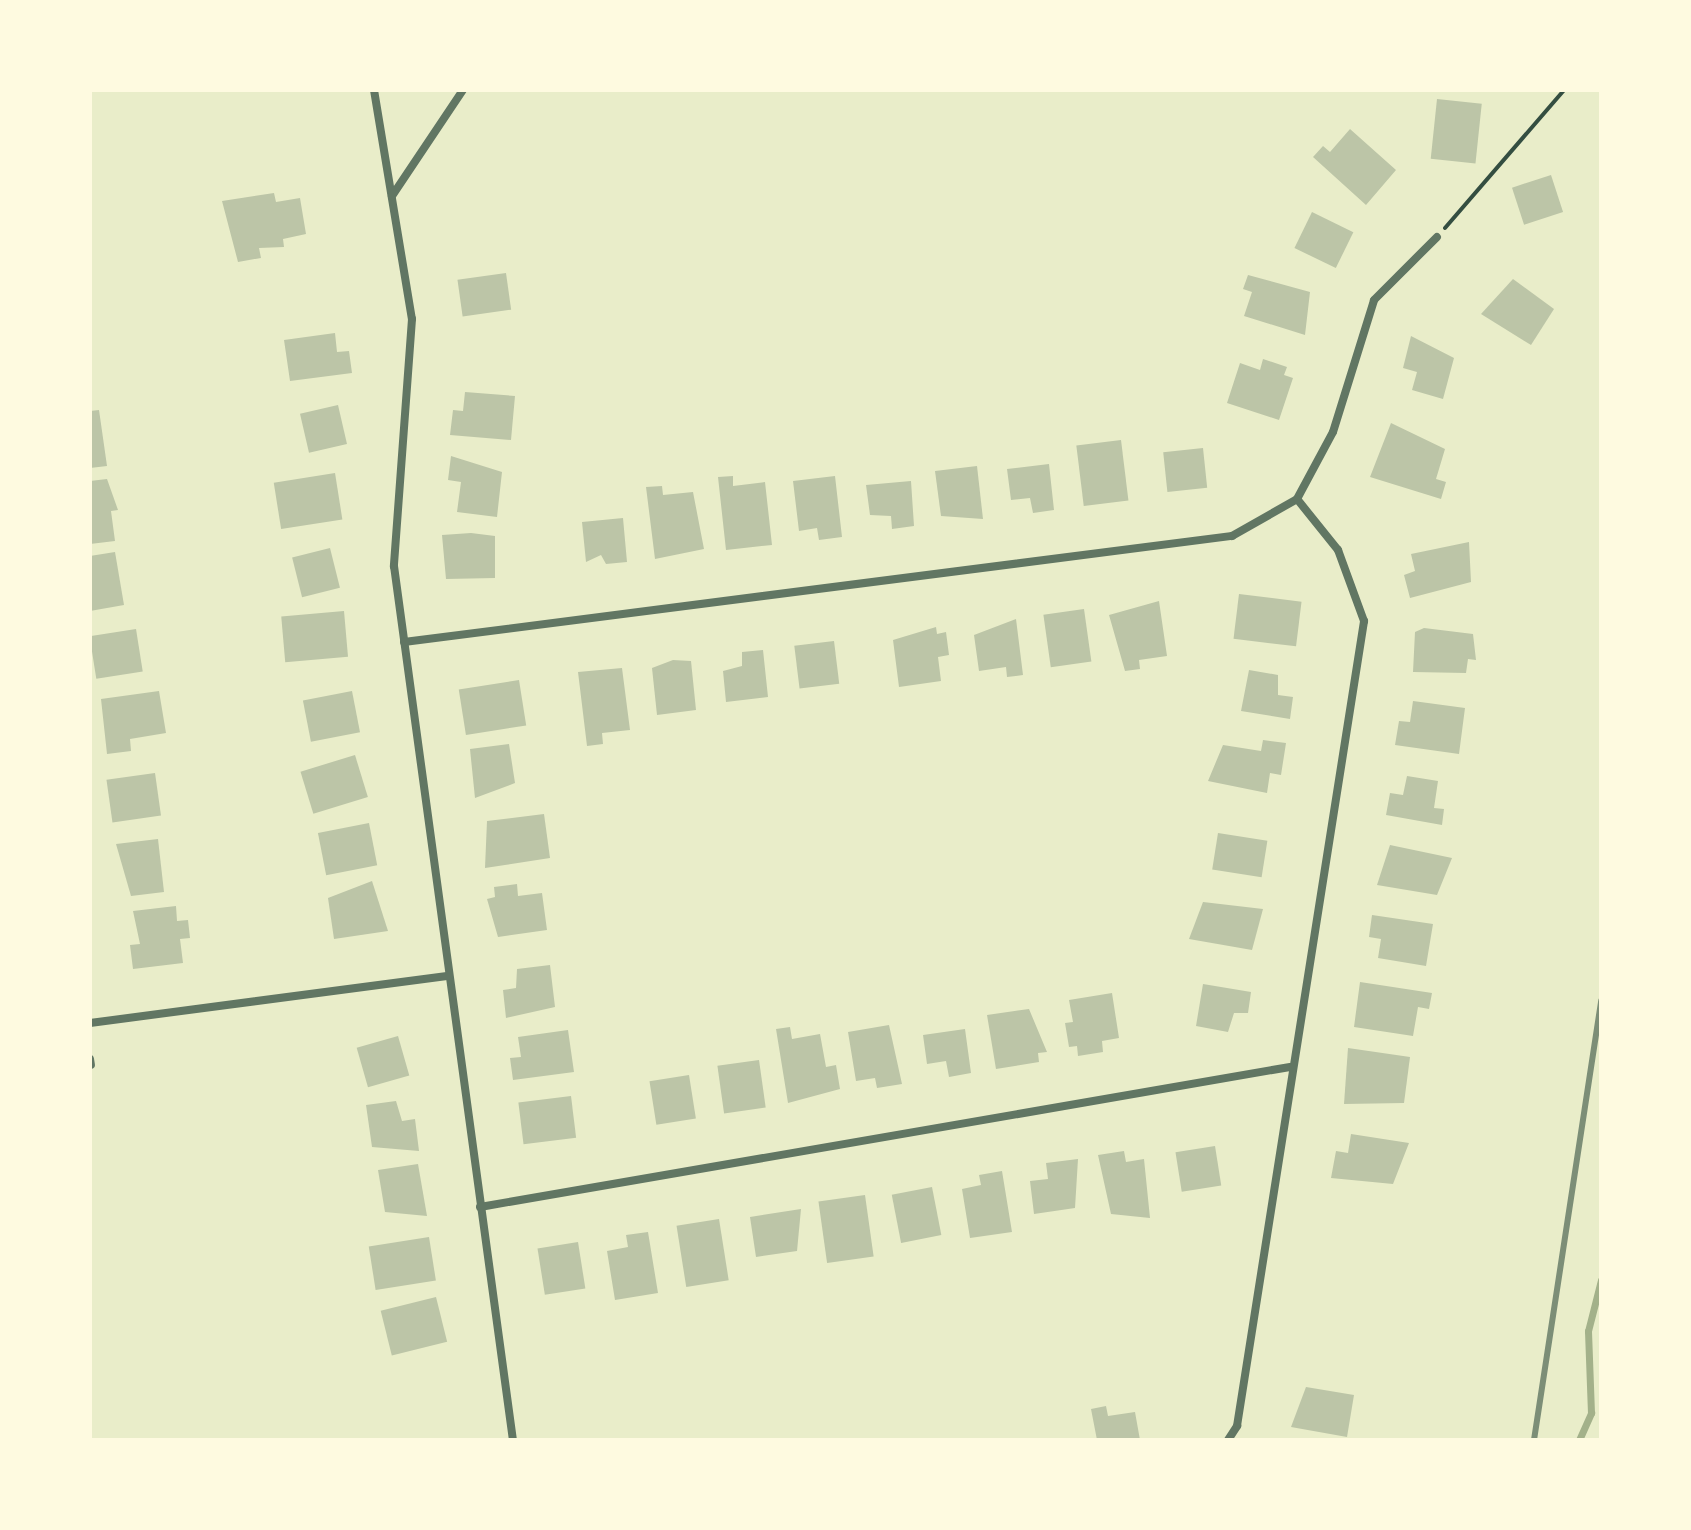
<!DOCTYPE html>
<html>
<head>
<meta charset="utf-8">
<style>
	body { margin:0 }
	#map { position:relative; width:1691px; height:1530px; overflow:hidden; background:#e9edc9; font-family:Barlow,sans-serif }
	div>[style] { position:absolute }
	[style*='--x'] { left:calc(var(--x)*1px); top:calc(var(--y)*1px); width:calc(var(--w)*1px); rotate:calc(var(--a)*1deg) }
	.stream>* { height:7px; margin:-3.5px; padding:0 3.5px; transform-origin:3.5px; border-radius:3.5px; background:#a3b18a }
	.building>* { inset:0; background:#bcc5a7; transform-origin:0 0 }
	.path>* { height:4px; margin:-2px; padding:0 2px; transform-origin:2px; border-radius:2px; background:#344e41 }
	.minor>* { height:8px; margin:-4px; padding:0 4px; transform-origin:4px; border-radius:4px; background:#617663 }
	.rail>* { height:6px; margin:-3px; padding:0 3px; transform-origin:3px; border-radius:3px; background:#7c8e77 }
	span { translate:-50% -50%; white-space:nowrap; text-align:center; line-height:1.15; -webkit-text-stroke:7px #fefae0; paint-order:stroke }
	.frame { position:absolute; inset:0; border:92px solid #fefae0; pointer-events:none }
</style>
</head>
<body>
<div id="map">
	<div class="stream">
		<div style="--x:1579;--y:1440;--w:30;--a:-66"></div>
		<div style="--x:1591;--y:1413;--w:82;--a:-92.1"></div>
		<div style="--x:1588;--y:1331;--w:53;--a:-75.7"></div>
	</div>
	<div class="building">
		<div style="left:1437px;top:99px;width:45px;height:60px;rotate:6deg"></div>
		<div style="clip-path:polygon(1350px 129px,1396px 170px,1366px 205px,1313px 157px,1323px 146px,1330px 152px)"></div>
		<div style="left:1551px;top:175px;width:39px;height:41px;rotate:72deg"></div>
		<div style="clip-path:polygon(274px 193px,276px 202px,300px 198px,306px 234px,283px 239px,284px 247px,259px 248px,261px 258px,238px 262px,222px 201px)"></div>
		<div style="left:1312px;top:212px;width:46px;height:40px;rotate:26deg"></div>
		<div style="left:506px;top:273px;width:37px;height:49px;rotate:82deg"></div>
		<div style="clip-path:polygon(1248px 275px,1310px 292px,1305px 335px,1244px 316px,1252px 292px,1243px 289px)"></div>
		<div style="clip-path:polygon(1513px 279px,1554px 309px,1531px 345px,1481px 314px)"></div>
		<div style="clip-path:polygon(335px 333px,337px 352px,349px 351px,352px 373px,290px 381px,284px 340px)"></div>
		<div style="clip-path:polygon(1411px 336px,1454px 358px,1443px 399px,1412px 390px,1417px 372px,1403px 368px)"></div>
		<div style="clip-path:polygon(1263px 359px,1287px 367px,1284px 375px,1293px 378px,1279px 420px,1227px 403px,1240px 363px,1260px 370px)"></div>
		<div style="clip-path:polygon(465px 392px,515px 396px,511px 440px,450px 435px,453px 410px,463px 411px)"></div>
		<div style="left:338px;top:405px;width:40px;height:39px;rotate:77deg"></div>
		<div style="clip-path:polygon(99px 410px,107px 466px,90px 468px,90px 411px)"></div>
		<div style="clip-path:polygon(1391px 423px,1445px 449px,1436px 479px,1446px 482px,1441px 499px,1370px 477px)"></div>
		<div style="left:1121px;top:440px;width:61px;height:45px;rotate:83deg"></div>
		<div style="left:1203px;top:448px;width:40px;height:40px;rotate:84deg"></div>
		<div style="clip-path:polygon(451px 456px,502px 472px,497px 517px,457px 512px,461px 482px,448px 480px)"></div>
		<div style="clip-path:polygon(1049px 464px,1054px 510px,1033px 513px,1030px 498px,1011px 500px,1007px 469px)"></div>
		<div style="clip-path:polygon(977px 466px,983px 519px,941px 516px,935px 471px)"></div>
		<div style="left:335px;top:473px;width:47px;height:62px;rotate:81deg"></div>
		<div style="clip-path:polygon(733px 476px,733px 486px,765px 482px,772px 545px,726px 550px,718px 477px)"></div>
		<div style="clip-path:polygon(835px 476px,842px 537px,819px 540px,817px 528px,799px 531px,793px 481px)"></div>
		<div style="clip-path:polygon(107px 479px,118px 510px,111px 511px,115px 541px,90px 544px,90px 481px)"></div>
		<div style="clip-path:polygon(911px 481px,914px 526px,892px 529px,891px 516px,870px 515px,866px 485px)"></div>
		<div style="clip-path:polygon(662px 486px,663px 495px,693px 492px,704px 549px,655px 559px,646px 487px)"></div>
		<div style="clip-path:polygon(623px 518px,627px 562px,606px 564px,601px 555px,586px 562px,582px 522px)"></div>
		<div style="clip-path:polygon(471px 533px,495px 536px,495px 578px,446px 579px,442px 535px)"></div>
		<div style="clip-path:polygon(1469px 542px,1471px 582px,1410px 598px,1404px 575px,1415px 571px,1411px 554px)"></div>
		<div style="left:330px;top:548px;width:41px;height:39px;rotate:76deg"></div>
		<div style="clip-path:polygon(115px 552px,124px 605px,90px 611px,90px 556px)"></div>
		<div style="left:1239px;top:594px;width:63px;height:45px;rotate:7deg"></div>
		<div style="clip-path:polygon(1159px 601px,1167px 656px,1139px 660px,1140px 669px,1125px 671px,1109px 615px)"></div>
		<div style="left:1084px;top:609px;width:53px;height:41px;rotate:82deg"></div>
		<div style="left:344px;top:611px;width:46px;height:63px;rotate:85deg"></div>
		<div style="clip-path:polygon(1016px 619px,1023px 675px,1007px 677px,1006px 667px,979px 671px,974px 635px)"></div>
		<div style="clip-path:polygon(936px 627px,937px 634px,946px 632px,949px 655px,938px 657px,941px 681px,899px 687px,893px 640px)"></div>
		<div style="clip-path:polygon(1424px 628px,1473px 634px,1476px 660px,1468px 659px,1466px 673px,1413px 672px,1415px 632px)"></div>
		<div style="left:136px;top:629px;width:43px;height:47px;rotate:81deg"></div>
		<div style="left:834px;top:641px;width:43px;height:40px;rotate:83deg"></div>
		<div style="clip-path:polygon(763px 650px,768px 697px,726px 702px,723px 671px,742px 666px,742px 652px)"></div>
		<div style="clip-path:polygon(673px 660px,691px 661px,696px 710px,657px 715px,652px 668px)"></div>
		<div style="clip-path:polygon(622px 668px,630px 730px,602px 733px,603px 744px,587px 746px,578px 672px)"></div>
		<div style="clip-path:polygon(1249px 670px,1278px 675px,1278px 695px,1293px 697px,1290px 719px,1241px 711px)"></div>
		<div style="left:519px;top:680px;width:46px;height:61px;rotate:81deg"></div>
		<div style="clip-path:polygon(159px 691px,166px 733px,130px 739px,131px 751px,107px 754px,101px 699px)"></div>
		<div style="left:352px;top:691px;width:42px;height:50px;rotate:79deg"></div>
		<div style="clip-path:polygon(1413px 701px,1465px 708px,1459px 754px,1395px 745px,1399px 721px,1410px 722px)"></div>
		<div style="clip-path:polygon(1263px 740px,1286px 743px,1281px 775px,1270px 773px,1267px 793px,1208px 781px,1223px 745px,1261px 751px)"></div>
		<div style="clip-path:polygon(509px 744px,515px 783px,475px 798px,470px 749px)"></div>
		<div style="left:355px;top:755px;width:44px;height:57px;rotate:73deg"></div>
		<div style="left:155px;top:773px;width:43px;height:49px;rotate:82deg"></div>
		<div style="clip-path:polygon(1407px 776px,1438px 781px,1434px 808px,1444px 809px,1442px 825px,1386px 815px,1390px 793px,1403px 795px)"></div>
		<div style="clip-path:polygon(544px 814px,550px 858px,485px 868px,487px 821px)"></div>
		<div style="left:369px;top:823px;width:43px;height:52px;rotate:79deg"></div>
		<div style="left:1218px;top:833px;width:50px;height:37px;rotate:9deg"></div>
		<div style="clip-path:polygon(158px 839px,164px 892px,131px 896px,116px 844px)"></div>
		<div style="clip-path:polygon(1390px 845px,1452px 858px,1437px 895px,1377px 885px)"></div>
		<div style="clip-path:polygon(372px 881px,388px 931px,334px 939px,328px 898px)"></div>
		<div style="clip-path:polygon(517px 884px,518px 896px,542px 893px,547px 930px,498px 937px,487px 899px,495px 897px,494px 887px)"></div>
		<div style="clip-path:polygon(1203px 902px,1263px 909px,1252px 950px,1189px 939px)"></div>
		<div style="clip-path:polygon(176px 906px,177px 921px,188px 920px,190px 938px,180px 939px,183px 963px,133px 969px,130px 945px,140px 944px,133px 911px)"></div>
		<div style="clip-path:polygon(1372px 915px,1433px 924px,1426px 966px,1378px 958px,1381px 939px,1369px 937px)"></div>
		<div style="clip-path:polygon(550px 965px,555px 1007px,506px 1018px,503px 990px,516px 988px,517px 969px)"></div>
		<div style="clip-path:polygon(1360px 982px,1432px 993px,1429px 1009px,1418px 1007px,1413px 1036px,1354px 1027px)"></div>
		<div style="clip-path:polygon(1203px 984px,1251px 992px,1248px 1013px,1234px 1013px,1228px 1032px,1196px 1026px)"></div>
		<div style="clip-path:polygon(1112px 993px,1119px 1038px,1102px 1041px,1103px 1052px,1078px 1056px,1077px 1046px,1069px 1047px,1065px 1023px,1073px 1022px,1069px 1000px)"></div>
		<div style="clip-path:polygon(1029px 1009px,1047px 1052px,1038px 1053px,1039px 1062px,996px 1069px,987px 1015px)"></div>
		<div style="clip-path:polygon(889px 1025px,902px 1084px,877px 1088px,875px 1078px,856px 1081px,848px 1032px)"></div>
		<div style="clip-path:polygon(790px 1027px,792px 1039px,820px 1034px,826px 1067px,836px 1065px,840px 1089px,788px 1103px,776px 1029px)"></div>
		<div style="clip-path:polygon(965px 1029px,971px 1073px,949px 1077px,946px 1061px,927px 1064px,923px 1035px)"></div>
		<div style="clip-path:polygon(568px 1030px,574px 1072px,513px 1080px,510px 1058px,521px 1057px,518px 1037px)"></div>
		<div style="left:398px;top:1036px;width:41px;height:43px;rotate:74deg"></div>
		<div style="clip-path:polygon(1348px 1048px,1410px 1057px,1404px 1103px,1344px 1104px)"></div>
		<div style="left:759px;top:1060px;width:48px;height:42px;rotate:82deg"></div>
		<div style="left:689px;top:1075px;width:44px;height:40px;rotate:81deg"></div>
		<div style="left:571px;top:1096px;width:42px;height:53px;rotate:83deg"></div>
		<div style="clip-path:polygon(396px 1101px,402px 1121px,415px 1119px,419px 1151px,372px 1147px,366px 1105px)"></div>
		<div style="clip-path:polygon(1351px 1134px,1409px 1143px,1393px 1184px,1331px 1178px,1336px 1151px,1348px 1153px)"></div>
		<div style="left:1215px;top:1146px;width:40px;height:40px;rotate:81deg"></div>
		<div style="clip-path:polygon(1124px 1151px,1126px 1162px,1144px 1159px,1150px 1218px,1111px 1214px,1098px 1155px)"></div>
		<div style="clip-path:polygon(1078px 1159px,1075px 1208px,1034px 1214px,1030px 1181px,1048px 1179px,1046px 1163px)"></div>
		<div style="clip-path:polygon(418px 1164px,427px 1216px,385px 1212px,378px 1170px)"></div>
		<div style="clip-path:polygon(1002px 1171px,1012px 1232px,970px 1238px,962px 1189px,981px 1185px,979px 1175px)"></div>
		<div style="left:932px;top:1187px;width:49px;height:41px;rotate:79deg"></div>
		<div style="left:865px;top:1195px;width:62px;height:47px;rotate:82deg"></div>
		<div style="clip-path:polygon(801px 1209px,797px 1251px,756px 1257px,750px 1217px)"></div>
		<div style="left:719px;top:1219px;width:62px;height:43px;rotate:81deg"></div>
		<div style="clip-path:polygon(648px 1232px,658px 1293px,615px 1300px,607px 1251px,628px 1247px,626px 1235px)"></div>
		<div style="left:429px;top:1237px;width:44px;height:61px;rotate:81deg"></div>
		<div style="left:578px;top:1242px;width:47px;height:41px;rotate:81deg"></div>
		<div style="left:436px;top:1297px;width:46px;height:57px;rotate:76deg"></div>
		<div style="clip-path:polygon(1306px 1387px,1354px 1395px,1347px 1437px,1291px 1427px)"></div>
		<div style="clip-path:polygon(1106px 1406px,1108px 1416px,1135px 1412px,1140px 1440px,1097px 1440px,1091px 1409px)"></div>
	</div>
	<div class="path">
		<div style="--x:1445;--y:228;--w:182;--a:-49.2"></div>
	</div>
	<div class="minor">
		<div style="--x:374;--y:90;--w:232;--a:80.6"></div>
		<div style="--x:412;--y:319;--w:248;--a:94.2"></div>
		<div style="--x:394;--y:566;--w:882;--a:82.25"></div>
		<div style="--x:392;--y:196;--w:128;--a:-56.2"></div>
		<div style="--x:404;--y:642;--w:835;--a:-7.3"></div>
		<div style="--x:1232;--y:536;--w:75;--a:-29.6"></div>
		<div style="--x:1297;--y:499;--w:76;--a:-61.8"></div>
		<div style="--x:1333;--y:432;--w:138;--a:-72.7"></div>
		<div style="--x:1374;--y:300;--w:89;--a:-45"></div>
		<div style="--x:90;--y:1023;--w:362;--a:-7.5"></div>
		<div style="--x:90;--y:1059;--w:6;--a:81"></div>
		<div style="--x:480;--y:1207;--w:822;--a:-9.81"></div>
		<div style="--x:1228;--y:1440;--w:17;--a:-57"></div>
		<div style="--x:1237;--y:1426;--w:815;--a:-81.03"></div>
		<div style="--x:1364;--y:621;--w:76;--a:-110.1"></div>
		<div style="--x:1338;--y:550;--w:65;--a:-128.8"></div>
	</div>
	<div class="rail">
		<div style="--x:1534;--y:1440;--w:445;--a:-81.3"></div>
	</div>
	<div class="frame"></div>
</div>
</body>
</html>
